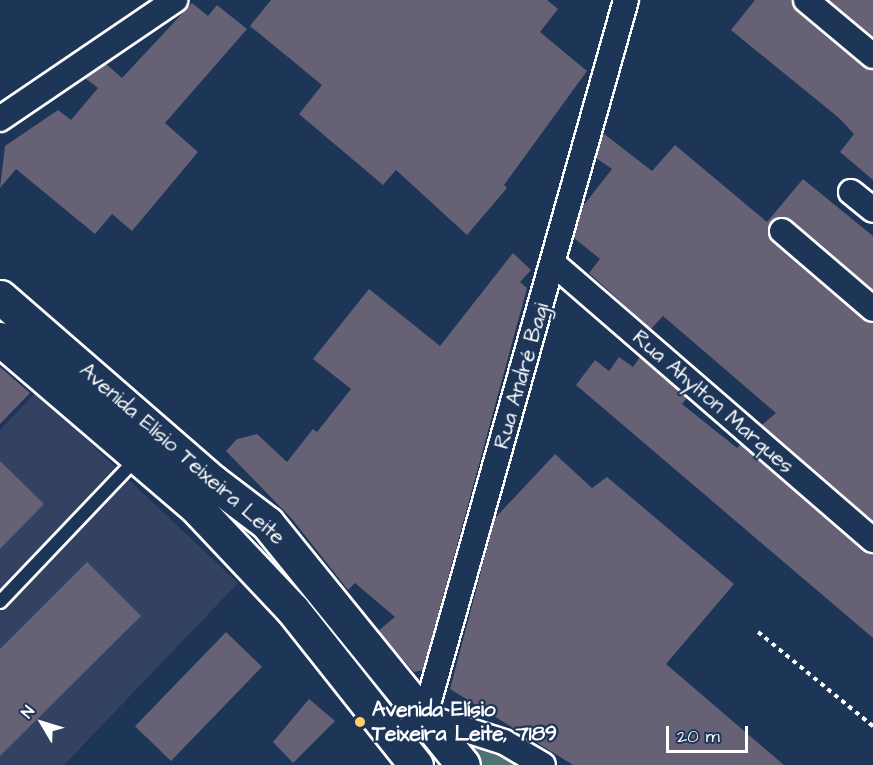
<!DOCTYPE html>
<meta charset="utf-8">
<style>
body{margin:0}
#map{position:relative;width:873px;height:765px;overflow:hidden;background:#1d3557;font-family:"Architects Daughter",sans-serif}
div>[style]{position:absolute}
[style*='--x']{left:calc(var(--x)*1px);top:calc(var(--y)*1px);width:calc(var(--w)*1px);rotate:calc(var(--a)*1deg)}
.built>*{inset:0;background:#334260}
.green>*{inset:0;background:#517272}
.building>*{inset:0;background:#666175;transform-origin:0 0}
.path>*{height:4px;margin-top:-2px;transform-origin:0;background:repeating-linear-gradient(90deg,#fff 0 4.5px,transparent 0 9px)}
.roads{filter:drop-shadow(2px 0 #fff) drop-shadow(-2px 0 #fff) drop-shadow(0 2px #fff) drop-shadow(0 -2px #fff)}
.lane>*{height:12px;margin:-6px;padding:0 6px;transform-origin:6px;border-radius:6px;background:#1d3557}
.street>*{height:24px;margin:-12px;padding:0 12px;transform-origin:12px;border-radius:12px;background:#1d3557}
.secondary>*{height:33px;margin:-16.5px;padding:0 16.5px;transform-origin:16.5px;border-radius:16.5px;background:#1d3557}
.dots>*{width:16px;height:16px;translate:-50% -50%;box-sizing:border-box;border:3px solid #1d3557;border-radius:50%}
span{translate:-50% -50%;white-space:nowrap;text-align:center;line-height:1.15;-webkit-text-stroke:4.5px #1d3557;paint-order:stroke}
.street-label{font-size:21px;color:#fff}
.poi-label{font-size:21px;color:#fff;font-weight:700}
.left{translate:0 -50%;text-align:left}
.north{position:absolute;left:12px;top:693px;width:60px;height:60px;-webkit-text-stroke:4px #1d3557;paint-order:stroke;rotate:308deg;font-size:16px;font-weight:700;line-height:24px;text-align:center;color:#fff}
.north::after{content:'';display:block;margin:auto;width:21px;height:27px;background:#fff;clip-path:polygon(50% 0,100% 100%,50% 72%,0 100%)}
.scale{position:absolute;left:666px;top:726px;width:82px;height:27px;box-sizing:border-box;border:3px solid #fff;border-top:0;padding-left:8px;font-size:18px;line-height:21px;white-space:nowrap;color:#fff;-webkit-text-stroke:4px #1d3557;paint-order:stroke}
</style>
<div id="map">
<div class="built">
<i style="clip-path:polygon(36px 392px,238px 583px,64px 765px,0 765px,0 430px)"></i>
</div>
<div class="green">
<i style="clip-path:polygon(422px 706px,543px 765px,458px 765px)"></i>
</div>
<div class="building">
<i style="clip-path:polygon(271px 0,547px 0,558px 9px,540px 32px,587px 71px,504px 185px,507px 188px,467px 235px,396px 170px,383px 185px,299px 114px,322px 85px,250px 26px)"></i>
<i style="clip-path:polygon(755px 0,792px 0,797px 11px,873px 70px,873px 180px,840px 152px,854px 134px,839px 118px,731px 30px)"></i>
<i style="clip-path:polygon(828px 0,873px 0,873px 37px)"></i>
<i style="clip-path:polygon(192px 3px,208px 16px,217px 5px,247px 29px,165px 123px,198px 152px,132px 231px,112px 214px,95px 234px,16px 169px,0 188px,5px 146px,58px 110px,71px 120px,98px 88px,85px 78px,106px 64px,122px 78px)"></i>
<i style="clip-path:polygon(603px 133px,652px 171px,675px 145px,767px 222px,803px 179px,873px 236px,873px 290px,791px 220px,777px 218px,768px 229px,773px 242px,873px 323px,873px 521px,762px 425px,776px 413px,663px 316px,651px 329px,589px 273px,600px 259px,574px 238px,583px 206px,612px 169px,596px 158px)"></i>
<i style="clip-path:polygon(513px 253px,531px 270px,520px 282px,527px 288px,423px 670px,414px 672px,378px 631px,395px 617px,355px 583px,348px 590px,292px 519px,226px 451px,237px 439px,257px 434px,287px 462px,313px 429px,317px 432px,351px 389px,313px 359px,369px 289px,440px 346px)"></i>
<i style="clip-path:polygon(619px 357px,633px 367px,640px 357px,687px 398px,682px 404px,737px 448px,741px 444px,873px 554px,873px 638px,576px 385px,595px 360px,609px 371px)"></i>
<i style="clip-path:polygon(0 367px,30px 393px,0 424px)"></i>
<i style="clip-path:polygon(555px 454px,592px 488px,607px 477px,734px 584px,666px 664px,784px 765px,573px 765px,450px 689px,495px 518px)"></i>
<i style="clip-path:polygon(0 461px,44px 504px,0 549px)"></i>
<i style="clip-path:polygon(87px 562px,141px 616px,0 756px,0 649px)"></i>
<i style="left:226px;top:632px;width:50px;height:131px;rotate:44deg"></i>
<i style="clip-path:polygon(309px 699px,335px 721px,293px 763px,273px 742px)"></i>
</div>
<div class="path">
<i style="--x:758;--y:632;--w:149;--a:39.3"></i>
</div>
<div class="roads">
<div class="lane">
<i style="--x:0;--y:602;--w:200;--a:-46.4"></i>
</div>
<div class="street">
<i style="--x:806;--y:0;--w:87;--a:39.9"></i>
<i style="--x:0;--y:119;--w:212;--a:-34.2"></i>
<i style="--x:851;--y:192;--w:28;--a:39"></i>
<i style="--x:782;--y:231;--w:120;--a:40.6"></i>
<i style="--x:554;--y:264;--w:422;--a:40.9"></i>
<i style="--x:423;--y:716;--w:85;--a:17.8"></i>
<i style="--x:504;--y:742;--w:45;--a:30.5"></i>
<i style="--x:397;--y:740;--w:35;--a:-43"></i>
<i style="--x:423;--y:716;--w:20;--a:-70"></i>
<i style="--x:430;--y:697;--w:724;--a:-74.29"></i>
</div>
<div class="secondary">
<i style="--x:0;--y:297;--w:282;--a:41"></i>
<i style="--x:213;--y:482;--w:68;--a:37.2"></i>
<i style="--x:267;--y:523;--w:311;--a:51"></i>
<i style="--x:0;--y:339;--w:255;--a:40.6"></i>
<i style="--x:194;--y:505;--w:144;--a:46.7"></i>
<i style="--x:293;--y:610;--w:198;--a:51.6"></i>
</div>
</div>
<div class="dots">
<i style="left:360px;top:722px;background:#ffd166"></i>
</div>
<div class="street-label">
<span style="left:522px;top:376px;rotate:-74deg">Rua André Bagi</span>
<span style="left:713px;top:402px;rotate:41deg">Rua Ahylton Marques</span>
<span style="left:182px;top:454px;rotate:41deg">Avenida Elísio Teixeira Leite</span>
</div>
<div class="poi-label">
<span class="left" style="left:372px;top:722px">Avenida Elísio<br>Teixeira Leite, 7189</span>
</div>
<div class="north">N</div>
<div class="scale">20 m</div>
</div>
